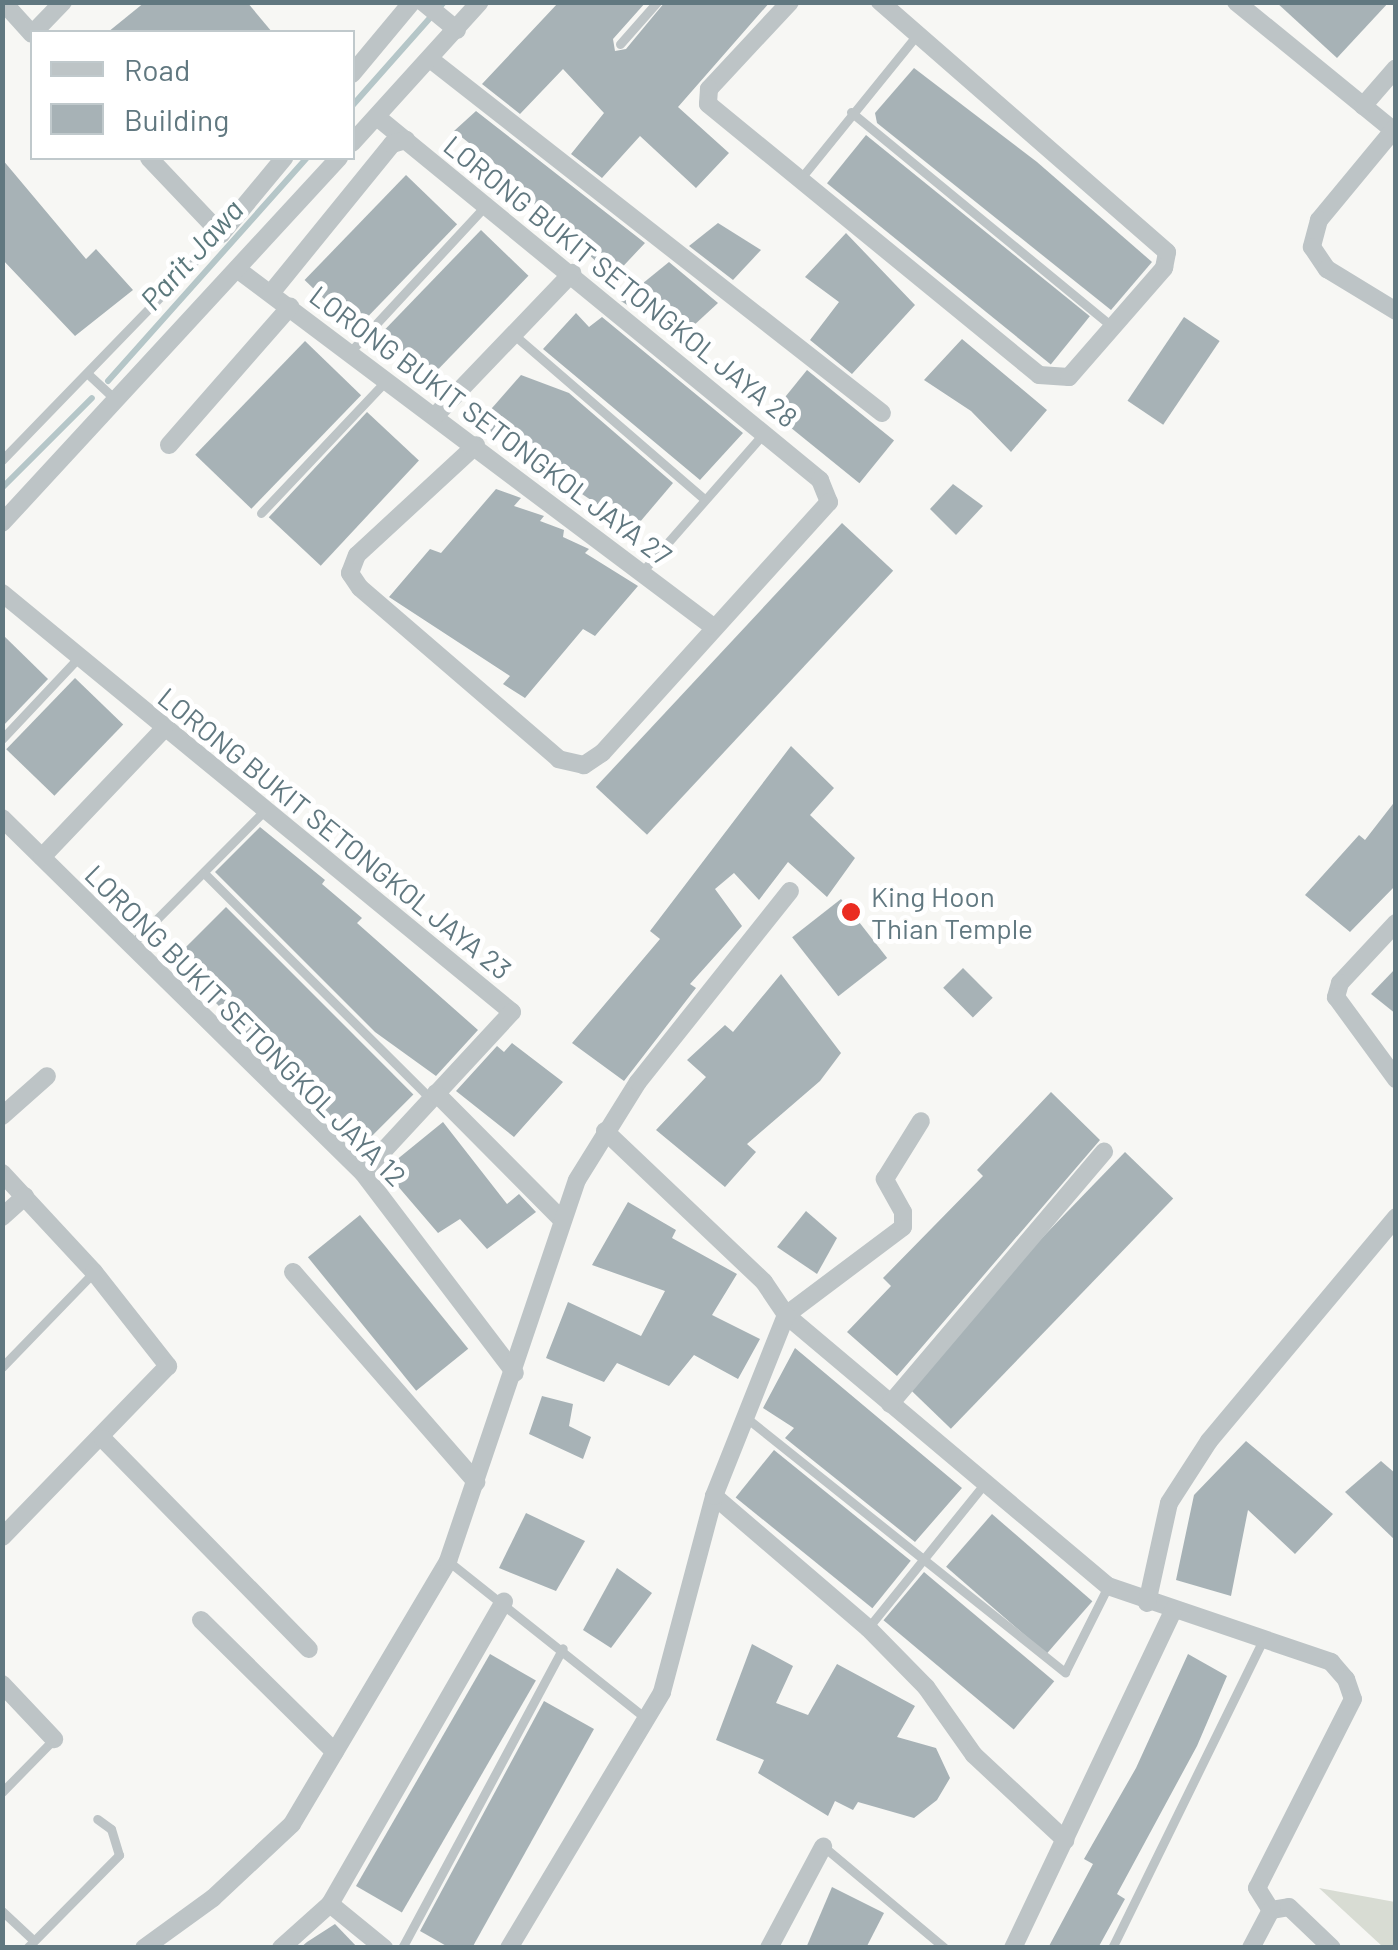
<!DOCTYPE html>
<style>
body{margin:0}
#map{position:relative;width:1398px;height:1950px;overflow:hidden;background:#f7f7f4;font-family:Barlow,sans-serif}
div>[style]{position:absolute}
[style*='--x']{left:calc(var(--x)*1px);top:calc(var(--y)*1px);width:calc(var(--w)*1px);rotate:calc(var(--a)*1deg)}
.green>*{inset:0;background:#d8dcd3}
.stream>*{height:6px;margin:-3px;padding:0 3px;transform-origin:3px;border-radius:3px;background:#b5c6c8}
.building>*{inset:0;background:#a7b2b6;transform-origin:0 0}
.lane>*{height:9px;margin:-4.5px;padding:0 4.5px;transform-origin:4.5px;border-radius:4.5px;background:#bdc4c6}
.street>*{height:18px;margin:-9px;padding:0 9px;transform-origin:9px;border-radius:9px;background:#bdc4c6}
.dots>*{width:28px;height:28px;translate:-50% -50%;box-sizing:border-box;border:5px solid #fff;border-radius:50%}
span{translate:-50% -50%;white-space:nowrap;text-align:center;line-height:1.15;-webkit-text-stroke:10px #fff;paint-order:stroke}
.street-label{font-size:28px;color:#617880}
.poi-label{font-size:28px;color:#617880}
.left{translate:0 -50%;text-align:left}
.water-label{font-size:30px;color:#5b787c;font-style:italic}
.frame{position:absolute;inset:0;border:5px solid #617880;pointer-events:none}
.legend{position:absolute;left:30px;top:30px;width:325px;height:130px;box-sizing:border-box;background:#fff;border:2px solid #c0c9cc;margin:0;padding:12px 18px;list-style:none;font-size:30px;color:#617880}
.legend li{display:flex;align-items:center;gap:20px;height:50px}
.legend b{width:50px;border:2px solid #c0c9cc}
</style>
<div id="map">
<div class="green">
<i style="clip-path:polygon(1319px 1888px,1395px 1902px,1395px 1947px,1383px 1947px)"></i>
</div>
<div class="stream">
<i style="--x:352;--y:106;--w:139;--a:-48.5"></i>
<i style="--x:108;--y:381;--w:299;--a:-48.3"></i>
<i style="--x:2;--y:488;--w:127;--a:-45"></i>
</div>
<div class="building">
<i style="clip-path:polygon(145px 2px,247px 2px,272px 32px,108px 32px)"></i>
<i style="clip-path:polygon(646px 2px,613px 39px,615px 51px,626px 49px,665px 2px,770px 2px,678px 107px,729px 153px,696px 188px,640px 136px,602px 178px,571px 154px,604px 113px,563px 69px,520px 114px,482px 84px,558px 3px)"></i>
<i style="clip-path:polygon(1276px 2px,1389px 2px,1337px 58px)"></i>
<i style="clip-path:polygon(914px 68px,1037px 162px,1152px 262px,1111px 310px,877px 123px,875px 113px)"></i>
<i style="clip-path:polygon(476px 111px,645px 243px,613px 277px,520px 191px,524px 187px,454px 131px)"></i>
<i style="left:866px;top:135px;width:288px;height:62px;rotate:39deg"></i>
<i style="clip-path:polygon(2px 159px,86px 259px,96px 249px,133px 290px,75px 336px,2px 259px)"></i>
<i style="left:406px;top:175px;width:71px;height:146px;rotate:44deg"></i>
<i style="clip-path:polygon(718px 223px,761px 250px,733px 280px,689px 246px)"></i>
<i style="left:481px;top:230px;width:66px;height:141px;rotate:44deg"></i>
<i style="clip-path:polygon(846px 233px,915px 305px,852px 374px,810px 340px,839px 302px,805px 277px)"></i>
<i style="clip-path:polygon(669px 262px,718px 303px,679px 339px,621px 301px)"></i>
<i style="clip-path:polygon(576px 313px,589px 327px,602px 317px,743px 433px,700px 480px,543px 349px)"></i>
<i style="left:1184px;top:317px;width:43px;height:101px;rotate:34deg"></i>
<i style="clip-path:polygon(962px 339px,1047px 410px,1011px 452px,971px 411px,924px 380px)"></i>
<i style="left:305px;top:341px;width:78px;height:158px;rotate:44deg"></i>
<i style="left:807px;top:370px;width:112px;height:55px;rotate:39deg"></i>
<i style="clip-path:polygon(521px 375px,569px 393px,673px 483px,634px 529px,478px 424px)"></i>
<i style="left:367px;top:412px;width:71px;height:144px;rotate:43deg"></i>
<i style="clip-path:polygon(953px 484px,983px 506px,956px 535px,930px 509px)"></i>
<i style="clip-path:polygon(496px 489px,521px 498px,514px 506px,544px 516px,540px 521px,564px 530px,563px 537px,589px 549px,585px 553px,638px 586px,595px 636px,583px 629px,525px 698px,503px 684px,510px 676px,389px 597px,430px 549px,441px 553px)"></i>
<i style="left:842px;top:523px;width:70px;height:361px;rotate:43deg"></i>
<i style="clip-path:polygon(2px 634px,48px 679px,2px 727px)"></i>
<i style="left:75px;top:678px;width:67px;height:99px;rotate:44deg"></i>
<i style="clip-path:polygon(791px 746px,834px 788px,810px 815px,855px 858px,827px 897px,788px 862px,759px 900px,734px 873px,715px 889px,742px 926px,690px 984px,696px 988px,624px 1081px,572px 1043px,660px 939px,650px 931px)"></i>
<i style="clip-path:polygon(1396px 800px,1396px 885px,1350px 932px,1305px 895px,1359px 835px,1365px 840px)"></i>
<i style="clip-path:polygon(260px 827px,325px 880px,322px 884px,362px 918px,357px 923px,478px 1030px,436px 1076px,375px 1032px,215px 872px)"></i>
<i style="left:841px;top:899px;width:75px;height:62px;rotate:52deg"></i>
<i style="left:226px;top:907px;width:265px;height:75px;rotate:45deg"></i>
<i style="left:963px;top:968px;width:42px;height:28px;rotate:45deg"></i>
<i style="clip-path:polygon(1396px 968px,1396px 1014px,1371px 994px)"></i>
<i style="clip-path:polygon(781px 974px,841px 1053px,820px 1081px,747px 1144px,756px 1152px,725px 1187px,656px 1130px,706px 1077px,687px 1060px,725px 1025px,733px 1032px)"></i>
<i style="clip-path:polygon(512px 1043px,563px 1082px,514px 1137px,456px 1091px,497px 1046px,504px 1052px)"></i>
<i style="clip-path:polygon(1051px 1092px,1100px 1140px,897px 1376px,847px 1332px,891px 1286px,883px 1278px,983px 1176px,977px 1170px)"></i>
<i style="clip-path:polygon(443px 1122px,507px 1204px,519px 1194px,536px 1212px,487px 1249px,460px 1219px,438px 1233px,384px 1170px)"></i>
<i style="left:1125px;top:1152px;width:67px;height:320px;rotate:44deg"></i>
<i style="clip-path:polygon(628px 1202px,676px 1230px,672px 1238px,737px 1274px,712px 1315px,760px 1339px,738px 1379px,694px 1355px,669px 1386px,617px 1363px,604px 1382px,546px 1358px,568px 1302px,641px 1336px,665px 1291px,592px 1265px)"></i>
<i style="clip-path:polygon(806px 1211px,837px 1238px,817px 1274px,777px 1247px)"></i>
<i style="left:360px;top:1215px;width:172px;height:67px;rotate:51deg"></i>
<i style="clip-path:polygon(795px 1348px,962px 1488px,915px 1542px,785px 1438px,794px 1428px,763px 1408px)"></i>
<i style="clip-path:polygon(542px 1396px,573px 1404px,569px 1426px,591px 1437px,583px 1459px,529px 1434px)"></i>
<i style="clip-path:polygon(1246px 1441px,1333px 1514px,1295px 1554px,1248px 1510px,1231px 1596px,1176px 1580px,1194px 1495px)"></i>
<i style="left:774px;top:1450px;width:176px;height:61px;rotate:39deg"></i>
<i style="clip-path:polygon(1381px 1461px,1396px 1474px,1396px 1541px,1345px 1492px)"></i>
<i style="clip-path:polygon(526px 1513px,585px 1541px,556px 1591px,499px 1568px)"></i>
<i style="left:992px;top:1514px;width:133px;height:70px;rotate:41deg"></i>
<i style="clip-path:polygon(617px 1568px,652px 1593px,611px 1648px,583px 1630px)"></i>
<i style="left:924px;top:1572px;width:170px;height:63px;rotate:40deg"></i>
<i style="clip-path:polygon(752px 1644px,793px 1666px,776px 1703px,808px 1715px,837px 1664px,915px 1706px,897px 1737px,936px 1748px,950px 1778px,937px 1800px,914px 1818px,858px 1802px,853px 1810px,835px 1801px,828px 1816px,758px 1773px,764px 1760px,716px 1740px)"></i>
<i style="left:490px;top:1654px;width:53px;height:268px;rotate:30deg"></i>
<i style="clip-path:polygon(1188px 1654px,1227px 1676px,1197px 1746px,1117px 1894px,1125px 1899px,1098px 1948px,1048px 1948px,1093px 1864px,1084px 1859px,1136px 1768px)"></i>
<i style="clip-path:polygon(544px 1701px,594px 1729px,472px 1948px,450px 1948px,420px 1931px)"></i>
<i style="clip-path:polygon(832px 1887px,884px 1913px,866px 1948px,806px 1948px)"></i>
<i style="clip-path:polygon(335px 1924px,358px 1948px,300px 1948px,307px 1942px)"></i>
</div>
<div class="lane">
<i style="--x:620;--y:44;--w:56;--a:-48.6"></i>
<i style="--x:851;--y:112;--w:339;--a:39.4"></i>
<i style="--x:801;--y:178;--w:184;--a:-51"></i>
<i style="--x:513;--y:334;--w:252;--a:40.8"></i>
<i style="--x:350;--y:352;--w:199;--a:-47.2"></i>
<i style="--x:88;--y:374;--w:38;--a:43"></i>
<i style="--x:2;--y:460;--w:315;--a:-45.9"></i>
<i style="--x:261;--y:513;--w:180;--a:-46.6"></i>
<i style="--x:641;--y:573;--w:186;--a:-48.7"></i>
<i style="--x:2;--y:739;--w:110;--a:-46.8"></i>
<i style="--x:206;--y:875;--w:316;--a:44.9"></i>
<i style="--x:131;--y:945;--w:189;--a:-45.2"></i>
<i style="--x:2;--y:1367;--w:132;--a:-45.9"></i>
<i style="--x:744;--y:1416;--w:411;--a:38.6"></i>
<i style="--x:1065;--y:1672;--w:96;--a:-63.4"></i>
<i style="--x:448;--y:1561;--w:249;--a:38.5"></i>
<i style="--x:868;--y:1628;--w:186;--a:-51.1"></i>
<i style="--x:2;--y:1792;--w:74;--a:-45.5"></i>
<i style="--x:824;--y:1847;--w:158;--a:39.9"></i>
<i style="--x:2;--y:1911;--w:40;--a:43"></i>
<i style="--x:27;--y:1948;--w:131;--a:-45.3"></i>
<i style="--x:119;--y:1855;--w:27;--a:-107"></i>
<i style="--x:111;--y:1829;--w:17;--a:-144"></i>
<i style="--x:402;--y:1948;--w:340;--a:-61.8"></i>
<i style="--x:1112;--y:1948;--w:343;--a:-63.9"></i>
</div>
<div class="street">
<i style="--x:3;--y:2;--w:43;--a:47.8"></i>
<i style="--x:423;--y:2;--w:44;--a:39.5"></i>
<i style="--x:790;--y:2;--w:119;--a:133"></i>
<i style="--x:709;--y:89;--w:15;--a:94"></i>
<i style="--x:708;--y:104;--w:428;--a:39.3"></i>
<i style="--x:1039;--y:375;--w:30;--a:4"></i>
<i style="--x:1069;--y:377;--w:145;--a:-48.9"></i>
<i style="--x:1164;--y:268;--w:16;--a:-79"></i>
<i style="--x:1167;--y:252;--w:381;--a:-138.9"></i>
<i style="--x:1236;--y:2;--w:203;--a:39.2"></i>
<i style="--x:34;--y:32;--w:42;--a:-46"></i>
<i style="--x:430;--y:59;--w:574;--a:38.07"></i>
<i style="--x:352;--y:74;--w:94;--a:-50.2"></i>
<i style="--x:1363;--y:106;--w:50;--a:-49"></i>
<i style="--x:377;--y:117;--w:573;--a:39.33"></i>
<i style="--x:820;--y:480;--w:24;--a:68"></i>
<i style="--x:829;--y:502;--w:338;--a:132.1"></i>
<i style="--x:602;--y:753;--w:22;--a:146"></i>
<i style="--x:584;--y:765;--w:26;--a:-167"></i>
<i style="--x:559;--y:759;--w:262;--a:-139.3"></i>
<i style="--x:360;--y:588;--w:18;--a:-124"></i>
<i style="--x:350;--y:573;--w:19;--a:-69"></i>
<i style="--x:357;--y:555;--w:162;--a:-42.7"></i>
<i style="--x:1396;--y:127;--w:121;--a:129.6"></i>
<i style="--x:1319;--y:220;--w:28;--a:105"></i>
<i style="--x:1312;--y:247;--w:27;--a:56"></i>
<i style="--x:1327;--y:269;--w:81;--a:31.3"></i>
<i style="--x:352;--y:143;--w:190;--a:-47.8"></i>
<i style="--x:149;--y:158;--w:105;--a:46.5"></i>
<i style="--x:221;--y:234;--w:99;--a:-50.3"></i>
<i style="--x:237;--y:269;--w:594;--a:36.93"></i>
<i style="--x:271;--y:293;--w:192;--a:-50.9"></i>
<i style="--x:392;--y:144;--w:15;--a:-16"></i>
<i style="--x:436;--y:415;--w:197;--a:-46.2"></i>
<i style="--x:169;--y:445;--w:184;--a:-48.8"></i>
<i style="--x:2;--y:523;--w:497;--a:-47.3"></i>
<i style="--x:2;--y:593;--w:660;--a:39.41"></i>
<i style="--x:512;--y:1012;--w:219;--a:132.8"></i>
<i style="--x:2;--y:818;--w:506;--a:44.52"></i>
<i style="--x:363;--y:1173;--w:251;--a:52.8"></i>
<i style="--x:42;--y:857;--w:177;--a:-46.4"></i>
<i style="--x:1396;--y:923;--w:82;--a:133"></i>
<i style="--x:1340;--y:983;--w:15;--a:106"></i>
<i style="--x:1336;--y:997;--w:102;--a:53.8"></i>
<i style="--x:436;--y:1093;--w:177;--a:45.2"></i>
<i style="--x:2;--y:1116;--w:60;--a:-41.6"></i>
<i style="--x:605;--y:1131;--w:219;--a:43.5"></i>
<i style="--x:764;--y:1282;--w:40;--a:56"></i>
<i style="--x:786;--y:1315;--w:421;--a:40.1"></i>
<i style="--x:1108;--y:1586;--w:236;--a:18.8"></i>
<i style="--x:1331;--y:1662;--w:23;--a:49"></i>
<i style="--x:1346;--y:1679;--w:21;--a:71"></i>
<i style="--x:1353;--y:1699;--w:212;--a:116.9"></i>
<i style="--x:1257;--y:1888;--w:26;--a:58"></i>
<i style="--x:2;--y:1173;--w:135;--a:47.1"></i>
<i style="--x:94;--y:1272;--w:120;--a:51.8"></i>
<i style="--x:168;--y:1366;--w:238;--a:134.1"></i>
<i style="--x:2;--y:1217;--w:31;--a:-42"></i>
<i style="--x:293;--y:1272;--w:279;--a:48.9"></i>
<i style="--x:786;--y:1315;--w:146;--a:-36.9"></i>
<i style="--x:903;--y:1227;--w:15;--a:-90"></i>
<i style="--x:903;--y:1212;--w:38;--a:-119"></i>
<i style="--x:885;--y:1179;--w:68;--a:-58.2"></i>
<i style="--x:890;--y:1404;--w:331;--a:-49.7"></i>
<i style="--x:103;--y:1439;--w:294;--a:45.6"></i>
<i style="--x:714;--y:1496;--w:203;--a:40.6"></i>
<i style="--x:868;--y:1628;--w:83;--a:45.5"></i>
<i style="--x:926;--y:1687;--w:83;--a:54.8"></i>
<i style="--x:974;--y:1755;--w:125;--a:43"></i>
<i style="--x:1147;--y:1603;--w:102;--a:-77.6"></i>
<i style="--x:1169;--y:1503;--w:74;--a:-57.2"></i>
<i style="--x:1209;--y:1441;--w:292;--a:-50.1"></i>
<i style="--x:201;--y:1620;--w:188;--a:44.6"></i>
<i style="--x:2;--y:1684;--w:76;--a:46.6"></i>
<i style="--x:330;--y:1904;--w:70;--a:39.2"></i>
<i style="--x:1271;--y:1910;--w:18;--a:-9"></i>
<i style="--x:1289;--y:1907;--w:59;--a:43.6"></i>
<i style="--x:144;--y:1948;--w:85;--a:-35.9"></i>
<i style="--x:213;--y:1898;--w:108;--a:-43.1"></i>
<i style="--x:292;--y:1824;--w:306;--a:-59.3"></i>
<i style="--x:448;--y:1561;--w:402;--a:-71.3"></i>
<i style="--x:577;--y:1180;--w:115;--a:-58.1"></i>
<i style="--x:638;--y:1082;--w:244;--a:-51.5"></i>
<i style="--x:281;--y:1948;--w:66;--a:-41.9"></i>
<i style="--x:330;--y:1904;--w:349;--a:-60.1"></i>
<i style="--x:509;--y:1948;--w:298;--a:-59.1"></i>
<i style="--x:662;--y:1692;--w:203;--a:-75.1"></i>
<i style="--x:714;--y:1496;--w:195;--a:-68.3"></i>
<i style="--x:769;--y:1948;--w:115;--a:-61.9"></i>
<i style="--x:1013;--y:1948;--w:375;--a:-64.6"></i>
<i style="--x:1251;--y:1948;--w:43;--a:-62.2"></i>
</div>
<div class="dots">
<i style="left:851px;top:912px;background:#ea2c21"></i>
</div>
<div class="street-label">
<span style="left:621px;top:281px;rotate:39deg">LORONG BUKIT SETONGKOL JAYA 28</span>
<span style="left:491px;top:425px;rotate:37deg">LORONG BUKIT SETONGKOL JAYA 27</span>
<span style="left:335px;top:833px;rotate:39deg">LORONG BUKIT SETONGKOL JAYA 23</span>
<span style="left:246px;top:1025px;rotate:45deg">LORONG BUKIT SETONGKOL JAYA 12</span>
</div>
<div class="poi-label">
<span class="left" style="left:871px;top:912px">King Hoon<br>Thian Temple</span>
</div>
<div class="water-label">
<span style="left:191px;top:254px;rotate:-48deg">Parit Jawa</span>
</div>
<div class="frame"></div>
<ul class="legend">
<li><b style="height:12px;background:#bdc4c6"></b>Road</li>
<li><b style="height:28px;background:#a7b2b6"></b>Building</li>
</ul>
</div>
